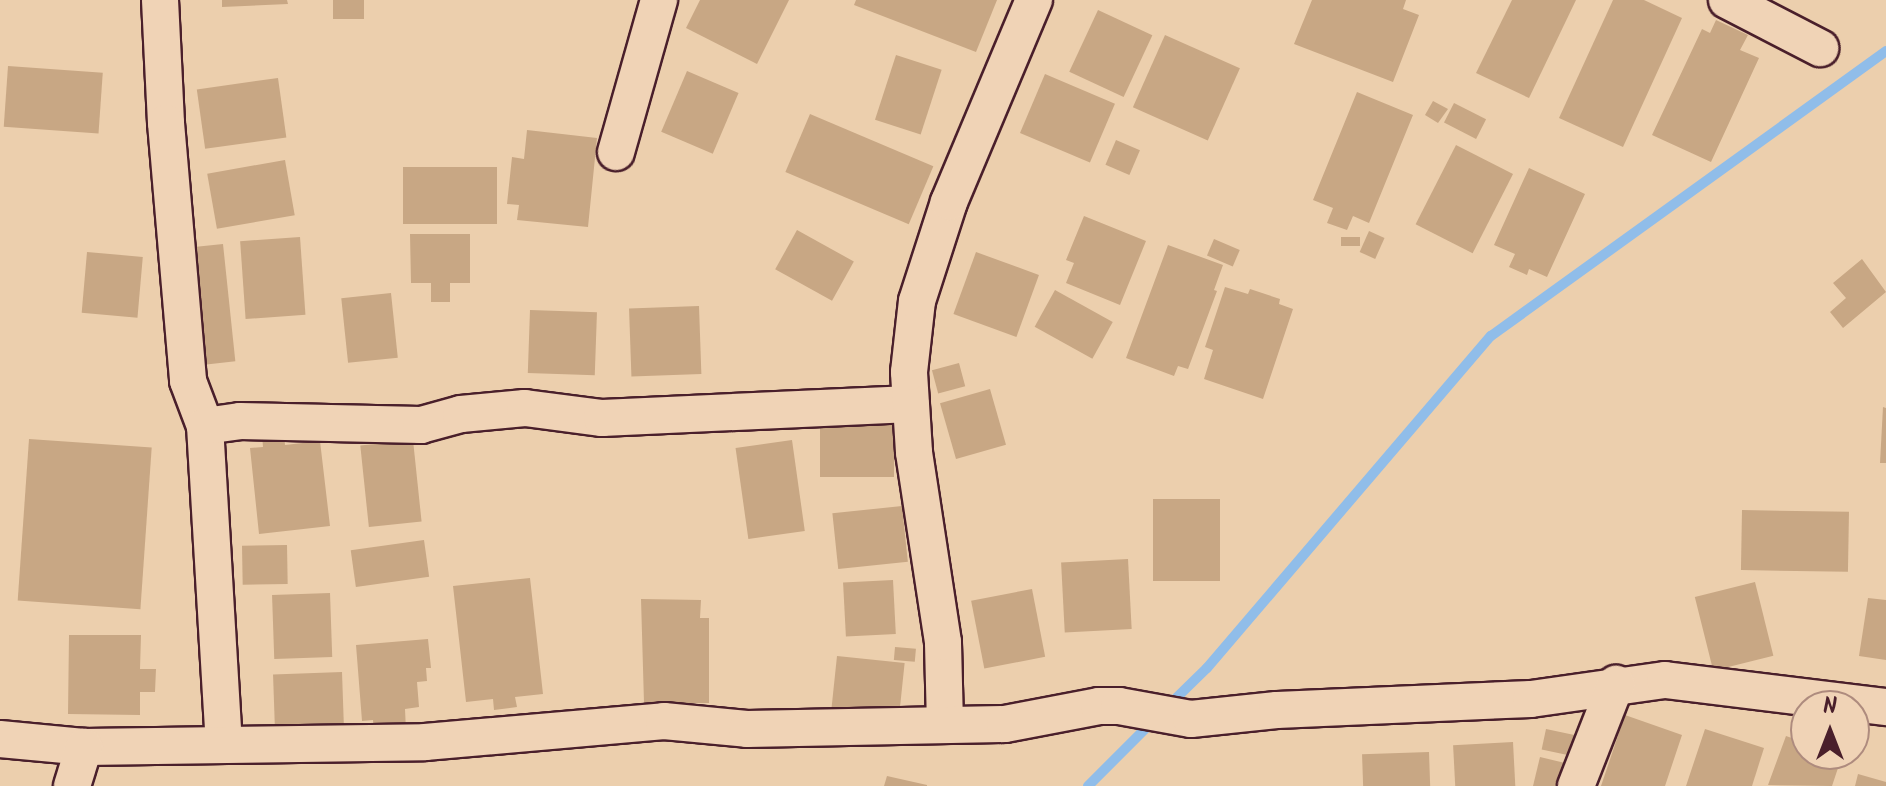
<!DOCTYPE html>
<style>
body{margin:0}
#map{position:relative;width:1886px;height:786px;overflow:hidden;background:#eccfad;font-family:Kalam,sans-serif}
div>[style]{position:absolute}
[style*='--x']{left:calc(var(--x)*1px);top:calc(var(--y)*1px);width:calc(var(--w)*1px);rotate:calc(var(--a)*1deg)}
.stream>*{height:10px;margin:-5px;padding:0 5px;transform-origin:5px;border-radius:5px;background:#90bde9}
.building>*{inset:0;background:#c8a784;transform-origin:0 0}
.roads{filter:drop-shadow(2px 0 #4a1f2b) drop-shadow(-2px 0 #4a1f2b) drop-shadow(0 2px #4a1f2b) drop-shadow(0 -2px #4a1f2b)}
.minor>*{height:36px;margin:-18px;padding:0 18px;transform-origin:18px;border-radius:18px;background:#f0d3b6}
span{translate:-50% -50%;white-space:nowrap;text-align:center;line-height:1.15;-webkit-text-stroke:8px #f0d3b6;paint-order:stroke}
.north{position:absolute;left:1790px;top:690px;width:80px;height:80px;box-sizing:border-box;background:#f0d3b6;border:2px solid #ae8b7e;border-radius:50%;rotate:0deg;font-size:22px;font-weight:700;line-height:32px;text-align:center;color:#4a1f2b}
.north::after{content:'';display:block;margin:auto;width:28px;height:36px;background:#4a1f2b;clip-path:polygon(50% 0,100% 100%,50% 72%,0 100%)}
</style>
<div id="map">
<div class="stream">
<i style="--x:1168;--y:706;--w:54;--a:-44.3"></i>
<i style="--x:1207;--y:668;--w:437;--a:-49.5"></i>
<i style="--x:1491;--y:336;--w:487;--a:-35.8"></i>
<i style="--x:1088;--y:786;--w:93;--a:-45"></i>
</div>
<div class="building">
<i style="clip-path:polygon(222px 0,287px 0,288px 4px,222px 7px)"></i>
<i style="left:333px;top:0;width:31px;height:19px"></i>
<i style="clip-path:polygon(700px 0,789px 0,757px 64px,686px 28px)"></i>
<i style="clip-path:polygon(856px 0,997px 0,976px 52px,854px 5px)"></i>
<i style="clip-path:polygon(1312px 0,1406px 0,1403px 9px,1419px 15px,1393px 82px,1294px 44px)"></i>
<i style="clip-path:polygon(1512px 0,1576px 0,1529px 98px,1476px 73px)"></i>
<i style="clip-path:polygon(1613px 0,1644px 0,1682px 18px,1623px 147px,1559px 118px)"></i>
<i style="left:1098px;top:10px;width:60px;height:68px;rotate:25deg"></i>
<i style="clip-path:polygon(1716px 20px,1748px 35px,1740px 50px,1759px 58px,1711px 162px,1652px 135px,1702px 29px,1710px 33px)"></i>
<i style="left:1165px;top:35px;width:82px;height:79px;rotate:24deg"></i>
<i style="left:896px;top:55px;width:48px;height:68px;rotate:18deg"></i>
<i style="left:8px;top:66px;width:95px;height:61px;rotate:4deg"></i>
<i style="left:687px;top:71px;width:56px;height:66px;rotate:23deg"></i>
<i style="left:1045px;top:74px;width:76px;height:64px;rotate:23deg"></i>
<i style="left:278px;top:78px;width:60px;height:82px;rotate:82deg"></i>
<i style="clip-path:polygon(1357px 92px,1413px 115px,1369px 223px,1353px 216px,1347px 230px,1327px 223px,1333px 208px,1313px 200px)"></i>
<i style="clip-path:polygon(1433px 101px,1448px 109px,1438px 123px,1425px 115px)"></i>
<i style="left:1454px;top:103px;width:36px;height:22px;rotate:27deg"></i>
<i style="left:810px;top:114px;width:134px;height:63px;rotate:23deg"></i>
<i style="clip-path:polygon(527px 130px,597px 138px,588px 227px,517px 220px,519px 205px,507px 204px,512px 157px,524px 159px)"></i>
<i style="left:1116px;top:140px;width:26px;height:27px;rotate:23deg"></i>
<i style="left:1456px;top:145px;width:64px;height:89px;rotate:27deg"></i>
<i style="left:285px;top:160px;width:56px;height:79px;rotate:80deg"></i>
<i style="left:403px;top:167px;width:94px;height:57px"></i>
<i style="clip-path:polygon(1529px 168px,1585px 194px,1547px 277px,1529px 269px,1527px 275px,1509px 267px,1515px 254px,1494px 245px)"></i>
<i style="clip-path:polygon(1084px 216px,1146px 241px,1120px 305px,1066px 283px,1074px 263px,1066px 260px)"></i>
<i style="left:797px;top:230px;width:65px;height:45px;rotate:29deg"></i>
<i style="left:1369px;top:231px;width:17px;height:23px;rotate:24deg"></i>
<i style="clip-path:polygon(410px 234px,470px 234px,470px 283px,450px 283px,450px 302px,431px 302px,431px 283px,411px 283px)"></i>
<i style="left:300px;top:237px;width:78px;height:60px;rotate:86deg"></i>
<i style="left:1341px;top:237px;width:19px;height:9px"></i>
<i style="left:1214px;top:239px;width:28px;height:18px;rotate:23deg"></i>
<i style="left:223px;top:244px;width:118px;height:29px;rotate:84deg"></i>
<i style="clip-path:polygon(1168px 245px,1223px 265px,1214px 290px,1217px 291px,1188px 369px,1178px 366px,1174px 376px,1126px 358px)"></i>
<i style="left:87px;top:252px;width:56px;height:61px;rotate:5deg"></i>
<i style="left:976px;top:252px;width:67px;height:66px;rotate:20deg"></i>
<i style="clip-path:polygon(1862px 259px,1886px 292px,1843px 328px,1830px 312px,1846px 298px,1833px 283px)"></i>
<i style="clip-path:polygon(1225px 287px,1248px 294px,1250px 289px,1280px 299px,1279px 304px,1293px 309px,1263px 399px,1204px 379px,1213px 350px,1205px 347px)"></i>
<i style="left:1055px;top:290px;width:66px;height:42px;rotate:29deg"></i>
<i style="left:391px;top:293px;width:65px;height:50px;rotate:84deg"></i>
<i style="left:699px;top:306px;width:68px;height:70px;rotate:88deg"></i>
<i style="left:530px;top:310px;width:67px;height:63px;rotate:2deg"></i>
<i style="left:959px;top:363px;width:24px;height:28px;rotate:75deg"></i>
<i style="left:990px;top:389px;width:58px;height:52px;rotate:74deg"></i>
<i style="clip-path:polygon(1883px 407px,1886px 408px,1886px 463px,1880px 463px)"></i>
<i style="left:894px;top:421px;width:56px;height:74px;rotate:90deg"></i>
<i style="clip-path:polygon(284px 433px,285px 445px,320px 441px,330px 526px,259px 534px,250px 448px,263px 447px,262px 435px)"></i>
<i style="left:29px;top:439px;width:123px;height:162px;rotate:4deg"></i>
<i style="left:413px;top:440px;width:82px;height:53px;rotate:84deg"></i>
<i style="left:792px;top:440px;width:92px;height:57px;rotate:82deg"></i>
<i style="left:1153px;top:499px;width:67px;height:82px"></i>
<i style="left:902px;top:506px;width:56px;height:70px;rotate:84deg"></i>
<i style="left:1742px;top:510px;width:107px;height:60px;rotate:1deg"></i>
<i style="left:424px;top:540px;width:37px;height:74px;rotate:82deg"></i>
<i style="left:287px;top:545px;width:39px;height:45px;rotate:89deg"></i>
<i style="left:1128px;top:559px;width:70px;height:67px;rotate:87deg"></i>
<i style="clip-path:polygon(530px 578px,543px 694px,515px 697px,517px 707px,494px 710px,493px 699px,466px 702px,453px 586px)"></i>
<i style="left:893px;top:580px;width:54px;height:50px;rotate:87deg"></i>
<i style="left:1755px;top:582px;width:76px;height:62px;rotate:76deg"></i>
<i style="left:1032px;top:589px;width:69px;height:62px;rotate:79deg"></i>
<i style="left:330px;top:593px;width:64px;height:58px;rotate:88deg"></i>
<i style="clip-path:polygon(1868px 598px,1886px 600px,1886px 660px,1859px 656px)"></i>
<i style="clip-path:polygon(641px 599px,701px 600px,700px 618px,709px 618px,709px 703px,644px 703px)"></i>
<i style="clip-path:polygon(69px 635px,141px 635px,140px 669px,156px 669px,155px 692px,140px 692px,140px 715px,68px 714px)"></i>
<i style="clip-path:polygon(428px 639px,431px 668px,426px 668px,427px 681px,417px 682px,419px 707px,405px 709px,406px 731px,374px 733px,373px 720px,362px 721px,356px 645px)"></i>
<i style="left:895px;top:647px;width:21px;height:13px;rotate:5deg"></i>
<i style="left:837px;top:656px;width:68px;height:58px;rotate:6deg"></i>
<i style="left:342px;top:672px;width:63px;height:69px;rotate:88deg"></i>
<i style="clip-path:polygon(1625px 715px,1682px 735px,1665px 786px,1601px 786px)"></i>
<i style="left:1546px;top:729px;width:29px;height:21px;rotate:12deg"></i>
<i style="clip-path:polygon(1705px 729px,1764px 748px,1752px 786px,1686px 786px)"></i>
<i style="clip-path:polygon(1786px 736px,1806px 743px,1806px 754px,1842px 756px,1832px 786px,1768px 785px)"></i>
<i style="left:1513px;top:742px;width:44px;height:60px;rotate:87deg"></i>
<i style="left:1429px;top:752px;width:34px;height:67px;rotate:88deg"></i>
<i style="clip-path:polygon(1540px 757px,1565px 763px,1559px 786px,1533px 786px)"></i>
<i style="clip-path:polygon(1858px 774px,1886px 782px,1886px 786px,1855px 786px)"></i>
<i style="clip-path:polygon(887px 776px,927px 785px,927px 786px,884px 786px)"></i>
</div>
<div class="roads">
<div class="minor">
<i style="--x:160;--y:0;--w:123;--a:87.2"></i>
<i style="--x:166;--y:123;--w:259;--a:85.1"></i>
<i style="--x:188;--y:381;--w:48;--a:69.3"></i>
<i style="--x:205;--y:426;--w:319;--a:86.6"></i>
<i style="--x:1727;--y:0;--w:105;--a:27.3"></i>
<i style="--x:616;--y:152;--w:158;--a:-74.2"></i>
<i style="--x:205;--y:426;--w:35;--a:-8"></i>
<i style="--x:240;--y:421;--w:181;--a:1.3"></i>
<i style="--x:421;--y:425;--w:41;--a:-15.4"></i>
<i style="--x:461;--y:414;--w:64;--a:-5.4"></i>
<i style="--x:525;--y:408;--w:78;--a:7.4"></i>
<i style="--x:602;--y:418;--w:309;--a:-2.6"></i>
<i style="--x:945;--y:725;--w:83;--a:-91.4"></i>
<i style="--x:943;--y:642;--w:192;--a:-98.7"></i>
<i style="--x:914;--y:452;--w:80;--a:-93.6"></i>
<i style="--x:909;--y:372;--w:71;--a:-83.6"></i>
<i style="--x:917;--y:301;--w:104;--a:-72.1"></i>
<i style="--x:949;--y:202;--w:219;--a:-67.2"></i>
<i style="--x:0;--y:739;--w:84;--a:5.4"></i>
<i style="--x:84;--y:747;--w:341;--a:-0.8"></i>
<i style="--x:425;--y:742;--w:240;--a:-5"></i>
<i style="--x:664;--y:721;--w:83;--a:5.5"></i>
<i style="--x:747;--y:729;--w:258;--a:-1.1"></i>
<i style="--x:1005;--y:724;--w:96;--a:-10.8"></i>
<i style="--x:1099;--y:706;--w:20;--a:0"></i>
<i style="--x:1119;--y:706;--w:73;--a:10.2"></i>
<i style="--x:1191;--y:719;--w:86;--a:-6"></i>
<i style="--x:1277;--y:710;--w:254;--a:-2.5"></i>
<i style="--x:1531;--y:699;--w:135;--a:-8.1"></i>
<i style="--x:1665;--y:680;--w:223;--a:7"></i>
<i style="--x:72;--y:786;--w:41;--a:-72.9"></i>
<i style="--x:1576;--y:786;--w:110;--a:-68.6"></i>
</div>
</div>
<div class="north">N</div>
</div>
